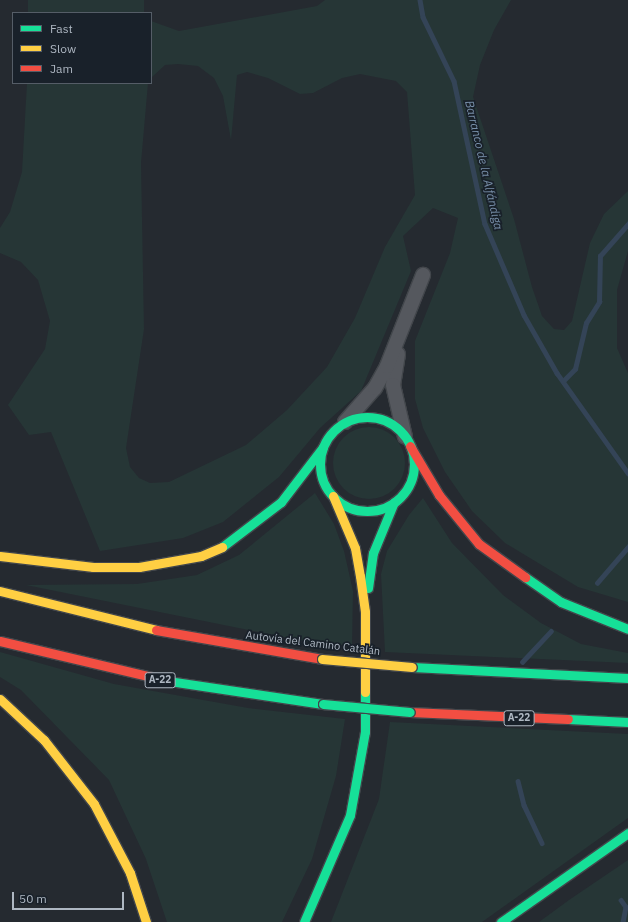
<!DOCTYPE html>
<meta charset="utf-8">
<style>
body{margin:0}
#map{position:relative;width:628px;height:922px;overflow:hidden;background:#252a30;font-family:"IBM Plex Sans",sans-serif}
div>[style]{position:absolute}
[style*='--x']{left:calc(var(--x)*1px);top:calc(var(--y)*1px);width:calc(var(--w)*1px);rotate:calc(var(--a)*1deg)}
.green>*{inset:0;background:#263636;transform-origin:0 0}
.round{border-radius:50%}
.stream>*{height:4.5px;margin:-2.25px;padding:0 2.25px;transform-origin:2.25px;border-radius:2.25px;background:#344457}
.roads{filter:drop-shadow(1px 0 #42464b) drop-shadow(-1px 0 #42464b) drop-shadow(0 1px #42464b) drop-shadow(0 -1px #42464b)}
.street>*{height:14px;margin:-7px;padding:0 7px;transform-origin:7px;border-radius:7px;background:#55585e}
.fast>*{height:9px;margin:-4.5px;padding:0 4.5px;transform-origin:4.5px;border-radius:4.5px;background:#16e098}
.fast>.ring{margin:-4.5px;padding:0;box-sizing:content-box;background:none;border:9px solid #16e098;border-radius:50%}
.slow>*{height:9px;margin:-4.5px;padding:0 4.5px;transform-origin:4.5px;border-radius:4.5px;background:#ffcf43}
.jam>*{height:9px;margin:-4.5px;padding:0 4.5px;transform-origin:4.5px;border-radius:4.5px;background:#f24e42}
.bridges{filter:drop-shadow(1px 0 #42464b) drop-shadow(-1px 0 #42464b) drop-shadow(0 1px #42464b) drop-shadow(0 -1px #42464b)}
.fast-bridge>*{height:9px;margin:-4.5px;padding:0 4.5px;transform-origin:4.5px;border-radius:4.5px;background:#16e098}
.slow-bridge>*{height:9px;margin:-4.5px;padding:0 4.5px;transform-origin:4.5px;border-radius:4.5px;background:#ffcf43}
span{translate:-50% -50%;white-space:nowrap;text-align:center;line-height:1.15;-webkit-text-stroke:3.5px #19212a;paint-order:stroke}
.shield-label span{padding:1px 3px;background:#19212a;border:1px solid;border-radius:3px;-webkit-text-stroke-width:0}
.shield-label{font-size:10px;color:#aeb7c2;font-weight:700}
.street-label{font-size:11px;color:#aeb7c2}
.water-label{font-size:12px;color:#788fa9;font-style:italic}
.legend{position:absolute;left:12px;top:12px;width:140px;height:72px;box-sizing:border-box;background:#19212a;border:1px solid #555d67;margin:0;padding:5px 7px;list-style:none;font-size:12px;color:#aeb7c2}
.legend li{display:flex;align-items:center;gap:8px;height:20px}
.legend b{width:20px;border:1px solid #555d67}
.scale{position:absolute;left:12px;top:892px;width:112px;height:18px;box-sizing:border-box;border:2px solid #aeb7c2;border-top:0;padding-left:5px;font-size:12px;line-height:14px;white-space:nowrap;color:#aeb7c2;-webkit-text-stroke:3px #19212a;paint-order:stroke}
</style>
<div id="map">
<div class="green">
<i style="left:28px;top:0;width:116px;height:13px"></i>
<i style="clip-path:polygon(325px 0,511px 0,494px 30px,480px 65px,473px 97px,514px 219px,532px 287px,542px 316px,554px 329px,564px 330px,572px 321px,590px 243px,604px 214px,628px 191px,628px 251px,617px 290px,617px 348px,628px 373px,628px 602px,578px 587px,505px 543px,472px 511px,445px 472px,423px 428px,415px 399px,415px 341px,450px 253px,458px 218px,433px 208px,403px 236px,411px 271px,361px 391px,320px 428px,279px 477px,223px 522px,183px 538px,100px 551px,51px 432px,29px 435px,8px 405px,45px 349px,50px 321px,38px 280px,21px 262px,0 253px,0 228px,10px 212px,22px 172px,27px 83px,148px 83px,141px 163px,144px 329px,126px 448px,130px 467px,139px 478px,150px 483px,169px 482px,246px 445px,287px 410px,327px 367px,355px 318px,385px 247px,415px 195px,407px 92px,396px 81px,360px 74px,342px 78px,313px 93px,300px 94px,268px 78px,247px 72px,237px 75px,231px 140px,223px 96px,214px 78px,198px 66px,178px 64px,165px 65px,151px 78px,151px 21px,179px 31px,317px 6px)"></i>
<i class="round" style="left:333px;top:427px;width:72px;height:72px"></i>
<i style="clip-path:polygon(315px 493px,334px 524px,344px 551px,353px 591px,352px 646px,308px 642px,26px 585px,137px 584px,197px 575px,239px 555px)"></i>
<i style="clip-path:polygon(423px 498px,452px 543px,503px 595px,541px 623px,581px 644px,628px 653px,628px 663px,385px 652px,381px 574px,387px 551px,409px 515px)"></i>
<i style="clip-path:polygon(0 652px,114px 684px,248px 708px,345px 719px,336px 776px,312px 859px,282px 922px,167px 922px,146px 859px,109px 780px,21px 690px,0 677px)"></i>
<i style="clip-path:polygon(390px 722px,628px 734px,628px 818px,482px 922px,331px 922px,379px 799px)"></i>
<i style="clip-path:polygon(628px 860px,628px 922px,539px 922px,569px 900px)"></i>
</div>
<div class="stream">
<i style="--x:420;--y:0;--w:17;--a:80"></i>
<i style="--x:423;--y:17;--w:71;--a:64.2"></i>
<i style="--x:454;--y:81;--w:146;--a:77.8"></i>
<i style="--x:485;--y:224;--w:99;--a:66.8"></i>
<i style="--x:524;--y:315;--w:67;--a:60.4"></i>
<i style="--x:557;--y:373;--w:123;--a:54.6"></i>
<i style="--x:563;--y:381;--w:17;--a:-45"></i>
<i style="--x:575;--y:369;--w:47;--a:-76.6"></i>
<i style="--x:586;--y:323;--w:25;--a:-58"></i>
<i style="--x:599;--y:302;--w:46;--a:-88.8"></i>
<i style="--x:600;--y:256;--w:43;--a:-48.8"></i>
<i style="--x:597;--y:583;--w:48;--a:-49.3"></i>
<i style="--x:522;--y:662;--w:42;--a:-46.9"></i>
<i style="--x:518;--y:781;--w:25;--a:76"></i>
<i style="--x:524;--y:805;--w:42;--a:64.7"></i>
<i style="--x:621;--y:900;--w:9;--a:54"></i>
<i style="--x:626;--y:907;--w:15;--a:101"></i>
</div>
<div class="roads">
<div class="street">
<i style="--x:398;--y:354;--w:31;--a:99"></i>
<i style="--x:393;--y:385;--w:53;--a:77"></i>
<i style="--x:345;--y:422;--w:45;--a:-48.6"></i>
<i style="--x:375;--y:388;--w:25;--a:-61"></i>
<i style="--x:387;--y:366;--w:98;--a:-68.4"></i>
</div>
<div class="fast">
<i class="ring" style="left:320px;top:417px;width:85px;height:85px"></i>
<i style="--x:222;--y:547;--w:74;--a:-37.3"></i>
<i style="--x:281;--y:502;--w:69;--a:-52.6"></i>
<i style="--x:525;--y:577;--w:44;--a:34.8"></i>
<i style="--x:561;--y:602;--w:72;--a:21.9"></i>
<i style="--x:368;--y:588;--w:35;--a:-82"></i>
<i style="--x:373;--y:553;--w:55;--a:-67.6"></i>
<i style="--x:412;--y:667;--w:216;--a:2.9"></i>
<i style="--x:169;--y:681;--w:156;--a:8.5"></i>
<i style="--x:568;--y:719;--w:60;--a:2.9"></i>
<i style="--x:304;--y:922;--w:116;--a:-66.7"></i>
<i style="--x:350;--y:815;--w:84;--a:-79.8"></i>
<i style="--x:365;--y:732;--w:40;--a:-90"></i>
<i style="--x:501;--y:922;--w:155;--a:-35"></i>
</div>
<div class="slow">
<i style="--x:333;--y:496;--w:56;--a:67.1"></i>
<i style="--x:355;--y:548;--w:28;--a:80"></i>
<i style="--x:360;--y:576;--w:36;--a:82"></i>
<i style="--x:365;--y:612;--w:80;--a:90"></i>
<i style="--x:0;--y:556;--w:94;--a:6.7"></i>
<i style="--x:93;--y:567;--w:46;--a:0"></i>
<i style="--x:139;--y:567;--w:63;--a:-10.1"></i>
<i style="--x:201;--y:556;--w:23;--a:-23"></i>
<i style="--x:0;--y:591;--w:161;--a:14"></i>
<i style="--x:0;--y:699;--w:60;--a:43"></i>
<i style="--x:44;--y:740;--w:81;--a:52"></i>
<i style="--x:94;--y:804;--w:78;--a:62.4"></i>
<i style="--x:130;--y:873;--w:52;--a:71.9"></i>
</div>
<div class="jam">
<i style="--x:410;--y:446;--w:57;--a:59.4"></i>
<i style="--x:439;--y:495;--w:63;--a:50.8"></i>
<i style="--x:479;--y:544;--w:57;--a:35.7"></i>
<i style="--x:156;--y:630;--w:169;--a:9.9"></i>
<i style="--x:0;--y:641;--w:174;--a:13.3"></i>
<i style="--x:410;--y:712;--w:158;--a:2.5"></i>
</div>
</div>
<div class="bridges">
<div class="fast-bridge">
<i style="--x:323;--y:704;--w:87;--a:5.3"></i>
</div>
<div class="slow-bridge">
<i style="--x:322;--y:659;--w:90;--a:5.1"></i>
</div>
</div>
<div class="shield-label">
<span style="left:160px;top:680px">A-22</span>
<span style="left:519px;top:718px">A-22</span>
</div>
<div class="street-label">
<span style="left:313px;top:643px;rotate:7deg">Autovía del Camino Catalán</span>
</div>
<div class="water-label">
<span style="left:484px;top:165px;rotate:77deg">Barranco de la Alfándiga</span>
</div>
<ul class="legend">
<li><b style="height:5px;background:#16e098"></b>Fast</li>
<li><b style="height:5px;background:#ffcf43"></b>Slow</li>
<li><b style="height:5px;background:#f24e42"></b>Jam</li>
</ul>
<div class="scale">50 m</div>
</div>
